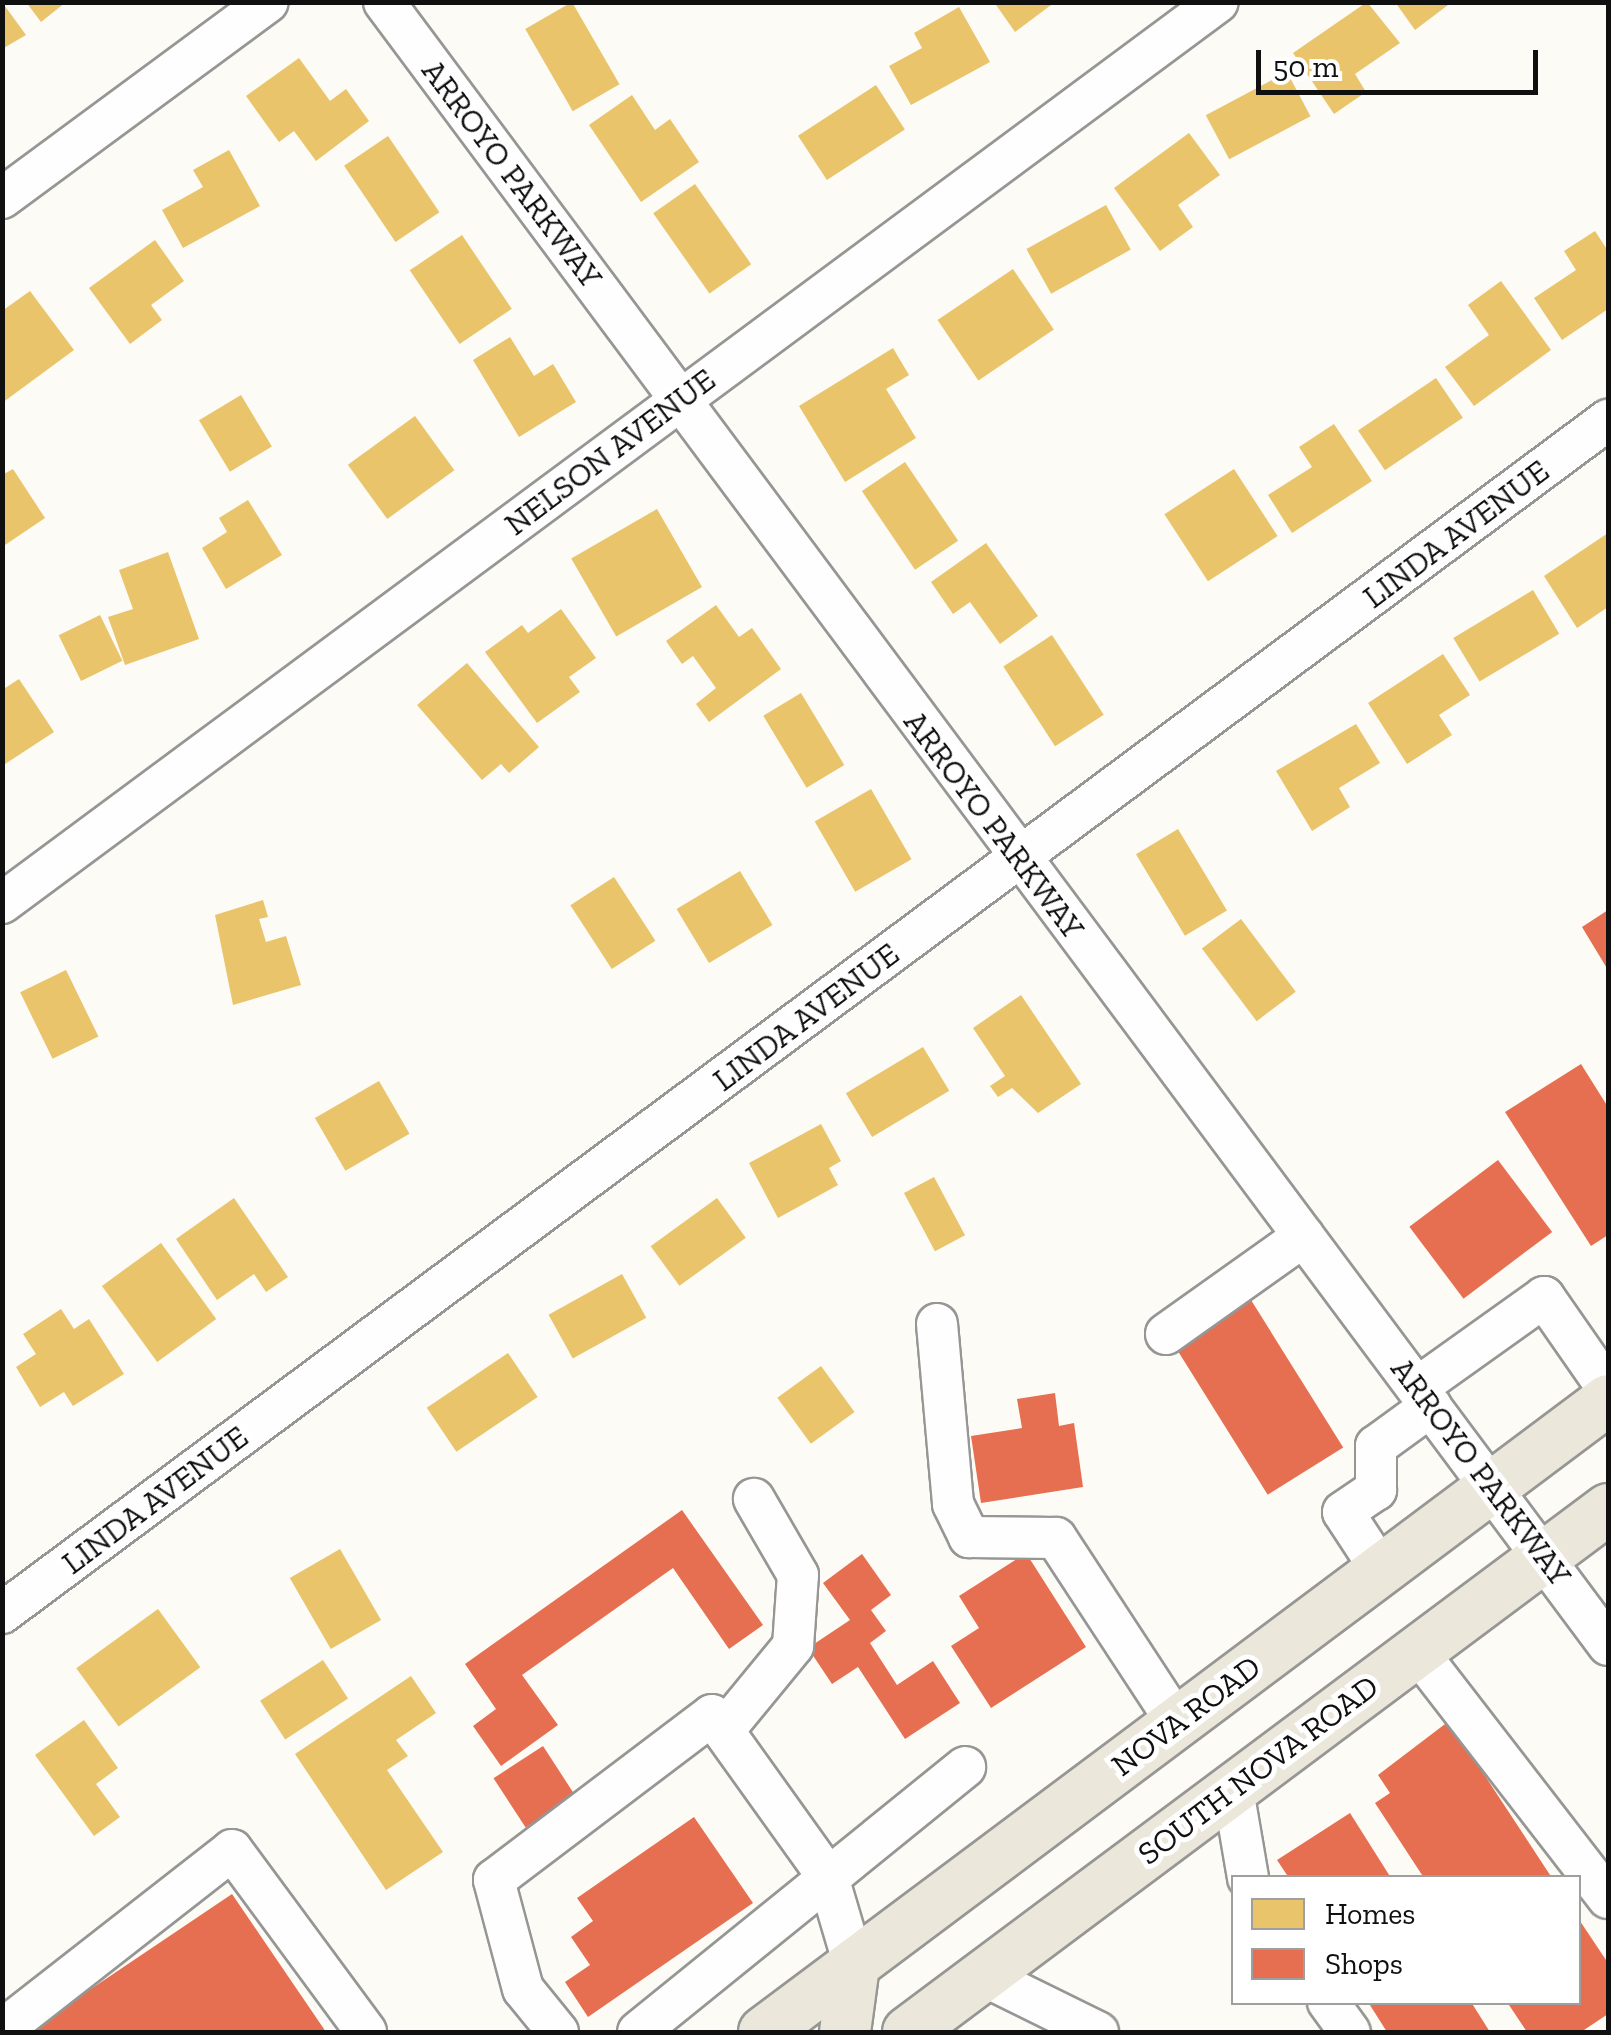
<!DOCTYPE html>
<style>
body{margin:0}
#map{position:relative;width:1611px;height:2035px;overflow:hidden;background:#fcfbf6;font-family:"Zilla Slab",serif}
div>[style]{position:absolute}
[style*='--x']{left:calc(var(--x)*1px);top:calc(var(--y)*1px);width:calc(var(--w)*1px);rotate:calc(var(--a)*1deg)}
.homes>*{inset:0;background:#e9c46a;transform-origin:0 0}
.shops>*{inset:0;background:#e76f51;transform-origin:0 0}
.roads{filter:drop-shadow(2px 0 #969694) drop-shadow(-2px 0 #969694) drop-shadow(0 2px #969694) drop-shadow(0 -2px #969694)}
.minor>*{height:40px;margin:-20px;padding:0 20px;transform-origin:20px;border-radius:20px;background:#fffefe}
.major>*{height:50px;margin:-25px;padding:0 25px;transform-origin:25px;border-radius:25px;background:#ece7db}
span{translate:-50% -50%;white-space:nowrap;text-align:center;line-height:1.15;-webkit-text-stroke:10px #fff;paint-order:stroke}
.street-label{font-size:32px;color:#101010}
.frame{position:absolute;inset:0;border:5px solid #101010;pointer-events:none}
.legend{position:absolute;left:1231px;top:1875px;width:350px;height:130px;box-sizing:border-box;background:#fff;border:2px solid #9f9f9f;margin:0;padding:12px 18px;list-style:none;font-size:30px;color:#101010}
.legend li{display:flex;align-items:center;gap:20px;height:50px}
.legend b{width:50px;border:2px solid #9f9f9f}
.scale{position:absolute;left:1256px;top:50px;width:282px;height:45px;box-sizing:border-box;border:5px solid #101010;border-top:0;padding-left:12px;font-size:30px;line-height:35px;white-space:nowrap;color:#101010;-webkit-text-stroke:8px #fff;paint-order:stroke}
</style>
<div id="map">
<div class="homes">
<i style="clip-path:polygon(2px 2px,26px 35px,2px 49px)"></i>
<i style="clip-path:polygon(26px 2px,66px 2px,41px 22px)"></i>
<i style="left:572px;top:2px;width:95px;height:54px;rotate:60deg"></i>
<i style="clip-path:polygon(994px 2px,1055px 2px,1015px 32px)"></i>
<i style="clip-path:polygon(1367px 2px,1400px 43px,1355px 74px,1366px 92px,1334px 114px,1293px 53px)"></i>
<i style="clip-path:polygon(1395px 2px,1452px 2px,1415px 30px)"></i>
<i style="clip-path:polygon(959px 7px,990px 62px,911px 105px,889px 66px,922px 48px,914px 33px)"></i>
<i style="clip-path:polygon(299px 58px,330px 101px,346px 89px,369px 121px,316px 161px,294px 131px,279px 142px,246px 96px)"></i>
<i style="left:1287px;top:72px;width:50px;height:92px;rotate:62deg"></i>
<i style="left:876px;top:85px;width:53px;height:93px;rotate:57deg"></i>
<i style="clip-path:polygon(632px 95px,655px 130px,670px 119px,699px 162px,641px 202px,589px 125px)"></i>
<i style="clip-path:polygon(1189px 133px,1220px 175px,1178px 205px,1193px 227px,1160px 251px,1114px 188px)"></i>
<i style="left:388px;top:136px;width:92px;height:53px;rotate:56deg"></i>
<i style="clip-path:polygon(229px 150px,260px 206px,183px 248px,162px 210px,203px 187px,193px 170px)"></i>
<i style="left:695px;top:184px;width:98px;height:51px;rotate:55deg"></i>
<i style="left:1106px;top:205px;width:51px;height:91px;rotate:61deg"></i>
<i style="clip-path:polygon(1595px 231px,1608px 251px,1608px 309px,1562px 340px,1534px 298px,1576px 270px,1564px 251px)"></i>
<i style="left:462px;top:235px;width:89px;height:63px;rotate:56deg"></i>
<i style="clip-path:polygon(155px 240px,184px 281px,151px 305px,162px 320px,130px 344px,89px 288px)"></i>
<i style="left:1013px;top:269px;width:73px;height:91px;rotate:56deg"></i>
<i style="clip-path:polygon(1501px 281px,1551px 350px,1474px 406px,1445px 367px,1489px 335px,1468px 305px)"></i>
<i style="clip-path:polygon(30px 291px,74px 350px,2px 403px,2px 311px)"></i>
<i style="clip-path:polygon(510px 337px,534px 376px,553px 364px,576px 402px,519px 437px,473px 360px)"></i>
<i style="clip-path:polygon(893px 348px,909px 375px,886px 389px,916px 438px,845px 482px,799px 406px)"></i>
<i style="left:1436px;top:378px;width:48px;height:94px;rotate:56deg"></i>
<i style="left:241px;top:395px;width:60px;height:49px;rotate:59deg"></i>
<i style="left:415px;top:416px;width:67px;height:83px;rotate:54deg"></i>
<i style="clip-path:polygon(1334px 424px,1372px 481px,1292px 533px,1268px 495px,1312px 467px,1299px 447px)"></i>
<i style="left:905px;top:462px;width:95px;height:52px;rotate:56deg"></i>
<i style="clip-path:polygon(13px 469px,45px 518px,2px 547px,2px 475px)"></i>
<i style="left:1234px;top:469px;width:80px;height:83px;rotate:57deg"></i>
<i style="clip-path:polygon(248px 500px,282px 555px,226px 589px,202px 548px,227px 532px,219px 518px)"></i>
<i style="left:657px;top:509px;width:90px;height:99px;rotate:60deg"></i>
<i style="clip-path:polygon(1608px 533px,1608px 607px,1577px 628px,1544px 576px)"></i>
<i style="clip-path:polygon(986px 543px,1038px 616px,1000px 644px,970px 602px,953px 614px,931px 582px)"></i>
<i style="clip-path:polygon(168px 552px,199px 639px,125px 665px,108px 617px,133px 609px,119px 570px)"></i>
<i style="left:1533px;top:590px;width:51px;height:93px;rotate:59deg"></i>
<i style="clip-path:polygon(716px 605px,739px 637px,752px 628px,781px 669px,709px 722px,696px 704px,716px 688px,693px 656px,682px 664px,666px 641px)"></i>
<i style="clip-path:polygon(561px 609px,596px 658px,569px 677px,580px 692px,537px 723px,485px 652px,522px 625px,528px 633px)"></i>
<i style="left:100px;top:615px;width:51px;height:46px;rotate:64deg"></i>
<i style="left:1052px;top:635px;width:95px;height:58px;rotate:57deg"></i>
<i style="clip-path:polygon(1443px 654px,1470px 695px,1439px 715px,1452px 735px,1407px 764px,1368px 703px)"></i>
<i style="clip-path:polygon(467px 663px,539px 747px,509px 773px,501px 764px,482px 780px,417px 705px)"></i>
<i style="clip-path:polygon(19px 679px,54px 732px,2px 766px,2px 690px)"></i>
<i style="left:801px;top:693px;width:84px;height:44px;rotate:59deg"></i>
<i style="clip-path:polygon(1356px 724px,1380px 763px,1339px 788px,1350px 807px,1312px 831px,1276px 771px)"></i>
<i style="left:871px;top:789px;width:81px;height:65px;rotate:60deg"></i>
<i style="left:1178px;top:829px;width:95px;height:49px;rotate:59deg"></i>
<i style="left:740px;top:871px;width:63px;height:74px;rotate:59deg"></i>
<i style="left:614px;top:877px;width:76px;height:52px;rotate:57deg"></i>
<i style="clip-path:polygon(263px 900px,268px 917px,259px 919px,266px 942px,286px 936px,301px 985px,233px 1005px,215px 915px)"></i>
<i style="left:1241px;top:919px;width:91px;height:49px;rotate:53deg"></i>
<i style="left:66px;top:970px;width:74px;height:51px;rotate:64deg"></i>
<i style="clip-path:polygon(1021px 995px,1081px 1084px,1038px 1113px,1012px 1088px,998px 1097px,990px 1086px,1005px 1076px,973px 1028px)"></i>
<i style="left:923px;top:1047px;width:51px;height:90px;rotate:59deg"></i>
<i style="left:379px;top:1081px;width:61px;height:74px;rotate:60deg"></i>
<i style="clip-path:polygon(821px 1124px,841px 1161px,829px 1168px,838px 1185px,778px 1218px,749px 1163px)"></i>
<i style="left:934px;top:1177px;width:66px;height:34px;rotate:62deg"></i>
<i style="clip-path:polygon(234px 1198px,288px 1277px,266px 1292px,254px 1274px,217px 1300px,176px 1239px)"></i>
<i style="left:717px;top:1198px;width:49px;height:82px;rotate:54deg"></i>
<i style="left:161px;top:1243px;width:94px;height:73px;rotate:54deg"></i>
<i style="left:622px;top:1274px;width:50px;height:84px;rotate:61deg"></i>
<i style="clip-path:polygon(61px 1309px,74px 1329px,89px 1319px,124px 1374px,73px 1406px,64px 1392px,40px 1407px,16px 1367px,36px 1354px,23px 1334px)"></i>
<i style="left:508px;top:1353px;width:53px;height:98px;rotate:56deg"></i>
<i style="left:821px;top:1366px;width:57px;height:54px;rotate:54deg"></i>
<i style="left:340px;top:1549px;width:82px;height:58px;rotate:60deg"></i>
<i style="left:158px;top:1609px;width:72px;height:101px;rotate:54deg"></i>
<i style="left:323px;top:1660px;width:46px;height:75px;rotate:57deg"></i>
<i style="clip-path:polygon(411px 1676px,436px 1713px,396px 1740px,408px 1756px,387px 1770px,443px 1852px,386px 1890px,295px 1754px)"></i>
<i style="clip-path:polygon(84px 1720px,118px 1768px,96px 1784px,120px 1817px,94px 1836px,35px 1755px)"></i>
</div>
<div class="shops">
<i style="clip-path:polygon(1608px 910px,1608px 970px,1582px 927px)"></i>
<i style="clip-path:polygon(1581px 1064px,1608px 1107px,1608px 1235px,1591px 1246px,1505px 1112px)"></i>
<i style="left:1498px;top:1160px;width:90px;height:111px;rotate:53deg"></i>
<i style="left:1251px;top:1300px;width:174px;height:89px;rotate:58deg"></i>
<i style="clip-path:polygon(1055px 1393px,1059px 1426px,1074px 1423px,1083px 1487px,981px 1503px,971px 1436px,1022px 1428px,1017px 1399px)"></i>
<i style="clip-path:polygon(682px 1510px,763px 1625px,729px 1649px,673px 1568px,522px 1675px,558px 1725px,501px 1766px,473px 1726px,496px 1709px,465px 1664px)"></i>
<i style="clip-path:polygon(1026px 1553px,1086px 1647px,991px 1708px,951px 1646px,979px 1628px,959px 1596px)"></i>
<i style="clip-path:polygon(862px 1554px,891px 1595px,871px 1610px,886px 1631px,870px 1643px,897px 1685px,933px 1661px,960px 1703px,905px 1739px,858px 1667px,832px 1684px,808px 1648px,850px 1620px,823px 1583px)"></i>
<i style="clip-path:polygon(1449px 1721px,1552px 1878px,1424px 1878px,1375px 1803px,1390px 1793px,1378px 1775px)"></i>
<i style="left:543px;top:1746px;width:59px;height:59px;rotate:57deg"></i>
<i style="clip-path:polygon(1350px 1813px,1391px 1878px,1289px 1878px,1277px 1860px)"></i>
<i style="clip-path:polygon(694px 1817px,753px 1903px,588px 2017px,565px 1982px,590px 1965px,571px 1937px,593px 1921px,577px 1898px)"></i>
<i style="clip-path:polygon(232px 1894px,326px 2032px,27px 2032px)"></i>
<i style="clip-path:polygon(1578px 1918px,1608px 1963px,1608px 2014px,1581px 2032px,1527px 2032px,1507px 2002px,1578px 2002px)"></i>
<i style="clip-path:polygon(1368px 2002px,1471px 2002px,1490px 2032px,1387px 2032px)"></i>
</div>
<div class="roads">
<div class="minor">
<i style="--x:384;--y:2;--w:2049;--a:53.31"></i>
<i style="--x:2;--y:198;--w:330;--a:-36.4"></i>
<i style="--x:2;--y:903;--w:1513;--a:-36.54"></i>
<i style="--x:937;--y:1324;--w:181;--a:84.9"></i>
<i style="--x:953;--y:1504;--w:37;--a:64"></i>
<i style="--x:969;--y:1537;--w:87;--a:0.7"></i>
<i style="--x:1056;--y:1538;--w:221;--a:56.8"></i>
<i style="--x:1166;--y:1334;--w:169;--a:-35.4"></i>
<i style="--x:1418;--y:1387;--w:155;--a:-35.5"></i>
<i style="--x:1544;--y:1297;--w:112;--a:55.2"></i>
<i style="--x:1381;--y:1570;--w:69;--a:-123.2"></i>
<i style="--x:1343;--y:1512;--w:40;--a:-34"></i>
<i style="--x:1376;--y:1490;--w:44;--a:-90"></i>
<i style="--x:1376;--y:1446;--w:68;--a:-36"></i>
<i style="--x:2;--y:1613;--w:2001;--a:-36.61"></i>
<i style="--x:1417;--y:1651;--w:312;--a:52.3"></i>
<i style="--x:724;--y:1730;--w:109;--a:-50.6"></i>
<i style="--x:793;--y:1646;--w:71;--a:-86"></i>
<i style="--x:798;--y:1575;--w:88;--a:-120.1"></i>
<i style="--x:1233;--y:1790;--w:89;--a:80.3"></i>
<i style="--x:984;--y:1976;--w:127;--a:26.2"></i>
<i style="--x:1328;--y:2002;--w:37;--a:54"></i>
<i style="--x:2;--y:2030;--w:292;--a:-38"></i>
<i style="--x:232;--y:1850;--w:226;--a:53.6"></i>
<i style="--x:558;--y:2032;--w:55;--a:-129.1"></i>
<i style="--x:523;--y:1989;--w:113;--a:-104.9"></i>
<i style="--x:494;--y:1880;--w:273;--a:-37.1"></i>
<i style="--x:712;--y:1715;--w:199;--a:54.4"></i>
<i style="--x:828;--y:1877;--w:92;--a:73.5"></i>
<i style="--x:638;--y:2032;--w:421;--a:-39"></i>
</div>
<div class="major">
<i style="--x:764;--y:2032;--w:1054;--a:-36.83"></i>
<i style="--x:845;--y:2032;--w:68;--a:-82.3"></i>
<i style="--x:908;--y:2032;--w:874;--a:-36.76"></i>
</div>
</div>
<div class="street-label">
<span style="left:512px;top:174px;rotate:53deg">ARROYO PARKWAY</span>
<span style="left:610px;top:452px;rotate:-37deg">NELSON AVENUE</span>
<span style="left:1456px;top:534px;rotate:-37deg">LINDA AVENUE</span>
<span style="left:994px;top:825px;rotate:53deg">ARROYO PARKWAY</span>
<span style="left:806px;top:1017px;rotate:-37deg">LINDA AVENUE</span>
<span style="left:1481px;top:1472px;rotate:53deg">ARROYO PARKWAY</span>
<span style="left:155px;top:1500px;rotate:-37deg">LINDA AVENUE</span>
<span style="left:1186px;top:1716px;rotate:-37deg">NOVA ROAD</span>
<span style="left:1258px;top:1770px;rotate:-37deg">SOUTH NOVA ROAD</span>
</div>
<div class="frame"></div>
<ul class="legend">
<li><b style="height:28px;background:#e9c46a"></b>Homes</li>
<li><b style="height:28px;background:#e76f51"></b>Shops</li>
</ul>
<div class="scale">50 m</div>
</div>
